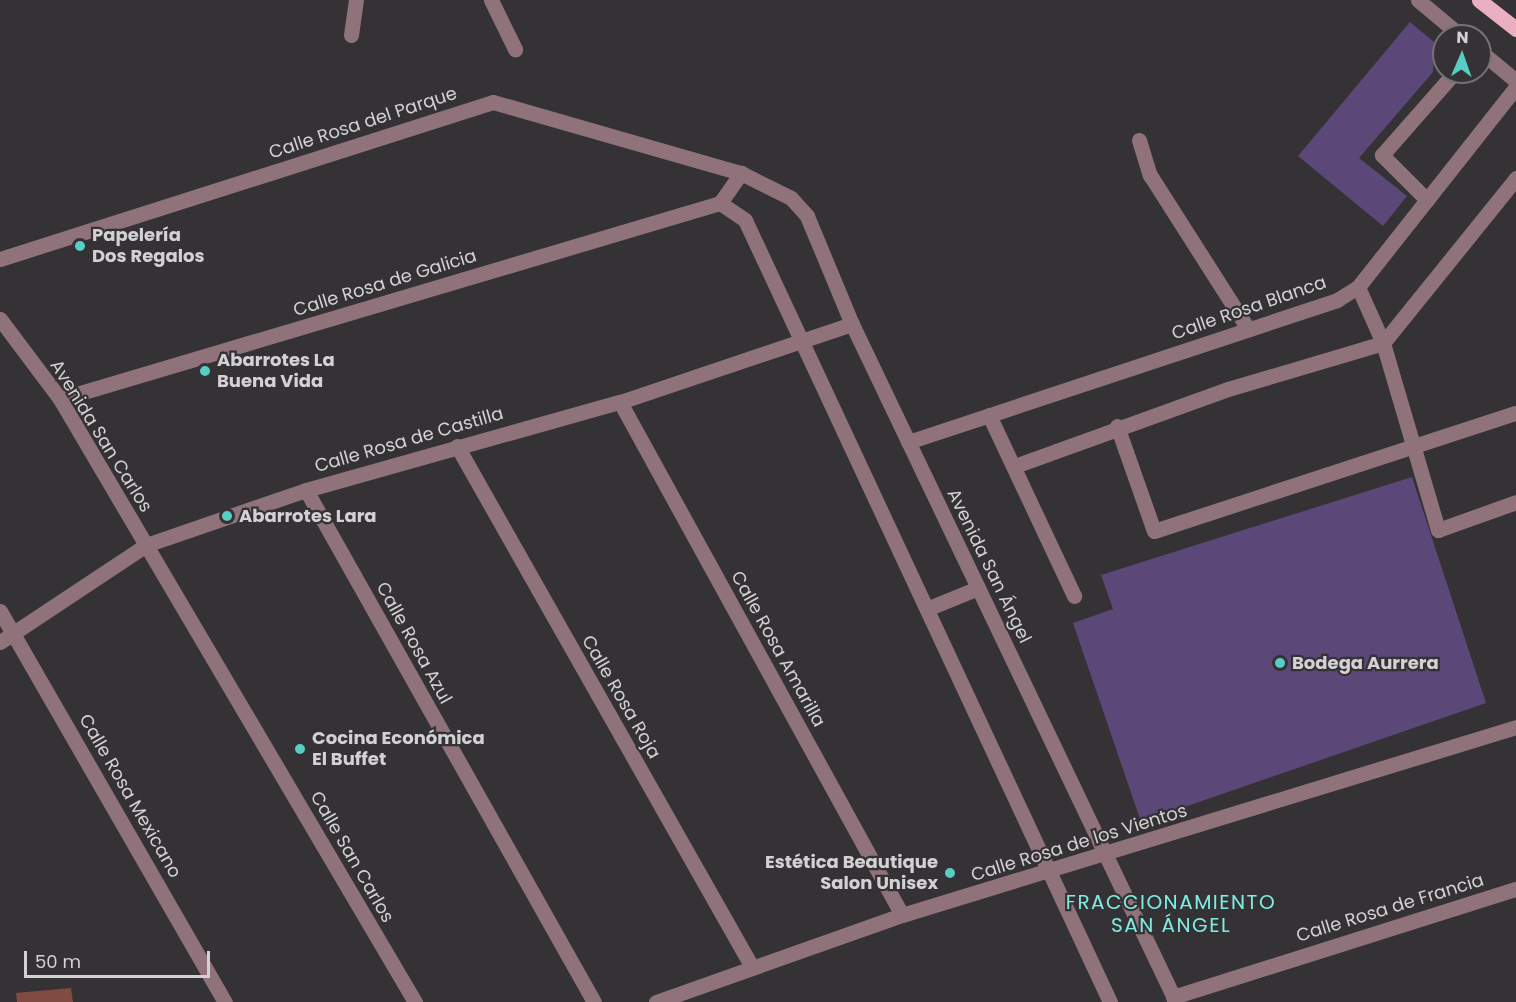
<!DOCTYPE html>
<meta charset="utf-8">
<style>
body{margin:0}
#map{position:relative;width:1516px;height:1002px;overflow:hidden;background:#353235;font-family:Poppins,sans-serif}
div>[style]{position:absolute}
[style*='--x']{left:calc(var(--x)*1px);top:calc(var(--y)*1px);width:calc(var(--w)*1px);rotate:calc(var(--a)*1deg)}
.green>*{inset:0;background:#804b43}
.building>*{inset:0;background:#5c4779}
.minor>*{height:15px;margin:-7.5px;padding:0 7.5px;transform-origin:7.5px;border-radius:7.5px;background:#8f727a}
.major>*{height:15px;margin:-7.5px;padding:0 7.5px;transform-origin:7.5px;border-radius:7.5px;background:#eaafc0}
.dots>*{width:16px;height:16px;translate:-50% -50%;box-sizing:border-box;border:3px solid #353235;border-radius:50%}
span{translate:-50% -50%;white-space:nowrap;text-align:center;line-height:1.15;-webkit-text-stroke:4.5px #353235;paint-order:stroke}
.street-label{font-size:18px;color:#d3d1d3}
.poi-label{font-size:18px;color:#d3d1d3;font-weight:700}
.left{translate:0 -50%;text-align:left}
.right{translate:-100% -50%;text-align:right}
.neighbourhood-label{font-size:20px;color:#80ebe1;letter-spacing:1.5px}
.north{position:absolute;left:1432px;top:24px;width:60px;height:60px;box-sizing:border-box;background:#353235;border:2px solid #747274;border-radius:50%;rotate:2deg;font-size:16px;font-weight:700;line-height:24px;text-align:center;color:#d3d1d3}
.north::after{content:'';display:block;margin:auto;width:21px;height:27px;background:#56cec4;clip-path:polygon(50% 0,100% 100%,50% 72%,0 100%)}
.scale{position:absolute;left:24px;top:951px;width:186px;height:27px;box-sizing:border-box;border:3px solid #d3d1d3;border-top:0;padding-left:8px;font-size:18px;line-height:21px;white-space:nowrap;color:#d3d1d3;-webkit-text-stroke:4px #353235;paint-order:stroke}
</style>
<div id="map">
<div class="green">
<i style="clip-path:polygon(71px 988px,73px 1002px,17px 1002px,16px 993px)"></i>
</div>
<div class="building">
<i style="clip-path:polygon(1410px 22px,1434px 42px,1433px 72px,1359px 158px,1407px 196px,1383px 226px,1298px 156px)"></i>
<i style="clip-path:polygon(1412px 477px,1486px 703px,1141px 822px,1073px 623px,1113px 609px,1101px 575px)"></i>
</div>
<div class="minor">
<i style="--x:491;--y:0;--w:55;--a:63.9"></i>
<i style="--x:1418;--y:0;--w:56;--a:39.9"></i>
<i style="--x:351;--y:35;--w:35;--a:-82"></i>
<i style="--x:1480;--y:51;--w:47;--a:39.8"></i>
<i style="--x:1139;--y:140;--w:37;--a:73"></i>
<i style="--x:1150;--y:175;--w:183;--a:57.5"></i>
<i style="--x:1427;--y:200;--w:64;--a:-135"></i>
<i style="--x:1382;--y:155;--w:111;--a:-48.7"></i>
<i style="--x:720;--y:203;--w:30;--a:34"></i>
<i style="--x:745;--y:220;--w:863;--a:64.98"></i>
<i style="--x:720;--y:203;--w:37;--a:-55"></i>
<i style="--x:0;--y:259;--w:517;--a:-17.66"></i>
<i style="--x:493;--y:102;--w:258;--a:16"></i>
<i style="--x:741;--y:173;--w:56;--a:26.6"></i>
<i style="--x:791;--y:198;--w:24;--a:48"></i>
<i style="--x:807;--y:216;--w:117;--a:67.4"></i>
<i style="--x:852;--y:324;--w:751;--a:64.46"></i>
<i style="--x:1358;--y:287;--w:61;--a:65.9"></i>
<i style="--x:1383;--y:343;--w:195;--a:73.6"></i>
<i style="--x:1438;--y:530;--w:83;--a:-19.7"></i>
<i style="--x:0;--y:319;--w:100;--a:53.1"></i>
<i style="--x:60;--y:399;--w:700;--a:59.51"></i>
<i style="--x:60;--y:399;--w:688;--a:-16.54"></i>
<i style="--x:620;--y:402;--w:585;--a:61.2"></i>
<i style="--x:989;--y:415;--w:200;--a:64.8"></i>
<i style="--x:1117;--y:426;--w:111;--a:70.6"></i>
<i style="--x:1154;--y:531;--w:381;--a:-18.1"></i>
<i style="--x:908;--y:442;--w:452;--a:-18.3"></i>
<i style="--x:1337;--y:300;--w:25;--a:-32"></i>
<i style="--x:1358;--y:287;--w:255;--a:-51.7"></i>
<i style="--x:457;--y:446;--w:599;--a:60.48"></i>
<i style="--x:1015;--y:466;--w:226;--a:-19.9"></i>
<i style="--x:1228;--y:389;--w:162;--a:-16.5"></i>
<i style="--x:1383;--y:343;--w:212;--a:-51.1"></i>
<i style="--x:306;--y:490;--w:587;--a:60.64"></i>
<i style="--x:929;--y:608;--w:53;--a:-22.2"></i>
<i style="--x:0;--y:611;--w:451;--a:60.1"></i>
<i style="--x:0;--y:642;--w:175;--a:-33.6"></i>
<i style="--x:146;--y:545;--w:169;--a:-19"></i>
<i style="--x:306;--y:490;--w:326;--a:-15.7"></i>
<i style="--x:620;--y:402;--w:245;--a:-18.6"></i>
<i style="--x:1173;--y:997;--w:360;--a:-17.5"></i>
<i style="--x:656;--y:1002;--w:261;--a:-19.5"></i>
<i style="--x:902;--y:915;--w:642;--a:-17.02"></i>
</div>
<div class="major">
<i style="--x:1479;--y:0;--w:47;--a:38.1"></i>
</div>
<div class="dots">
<i style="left:80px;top:246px;background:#56cec4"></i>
<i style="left:205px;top:371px;background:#56cec4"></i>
<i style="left:227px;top:516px;background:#56cec4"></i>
<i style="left:1280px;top:663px;background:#56cec4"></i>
<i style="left:300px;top:749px;background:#56cec4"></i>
<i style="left:950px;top:873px;background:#56cec4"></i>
</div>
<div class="street-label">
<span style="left:363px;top:123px;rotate:-18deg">Calle Rosa del Parque</span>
<span style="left:385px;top:283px;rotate:-17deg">Calle Rosa de Galicia</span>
<span style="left:1249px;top:308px;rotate:-19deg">Calle Rosa Blanca</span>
<span style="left:101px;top:436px;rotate:58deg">Avenida San Carlos</span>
<span style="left:409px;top:440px;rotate:-16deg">Calle Rosa de Castilla</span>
<span style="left:989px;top:566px;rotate:64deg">Avenida San Ángel</span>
<span style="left:414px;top:643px;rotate:61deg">Calle Rosa Azul</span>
<span style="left:778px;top:649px;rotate:61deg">Calle Rosa Amarilla</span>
<span style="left:621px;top:697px;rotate:60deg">Calle Rosa Roja</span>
<span style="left:130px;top:796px;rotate:60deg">Calle Rosa Mexicano</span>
<span style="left:1079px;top:843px;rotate:-17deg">Calle Rosa de los Vientos</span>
<span style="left:352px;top:857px;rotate:60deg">Calle San Carlos</span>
<span style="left:1390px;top:908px;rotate:-17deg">Calle Rosa de Francia</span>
</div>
<div class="poi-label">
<span class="left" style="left:92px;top:246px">Papelería<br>Dos Regalos</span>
<span class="left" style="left:217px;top:371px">Abarrotes La<br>Buena Vida</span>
<span class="left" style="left:239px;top:516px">Abarrotes Lara</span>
<span class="left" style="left:1292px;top:663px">Bodega Aurrera</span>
<span class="left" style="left:312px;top:749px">Cocina Económica<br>El Buffet</span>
<span class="right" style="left:938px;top:873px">Estética Beautique<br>Salon Unisex</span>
</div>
<div class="neighbourhood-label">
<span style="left:1171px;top:914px">FRACCIONAMIENTO<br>SAN ÁNGEL</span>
</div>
<div class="north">N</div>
<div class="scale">50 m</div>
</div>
